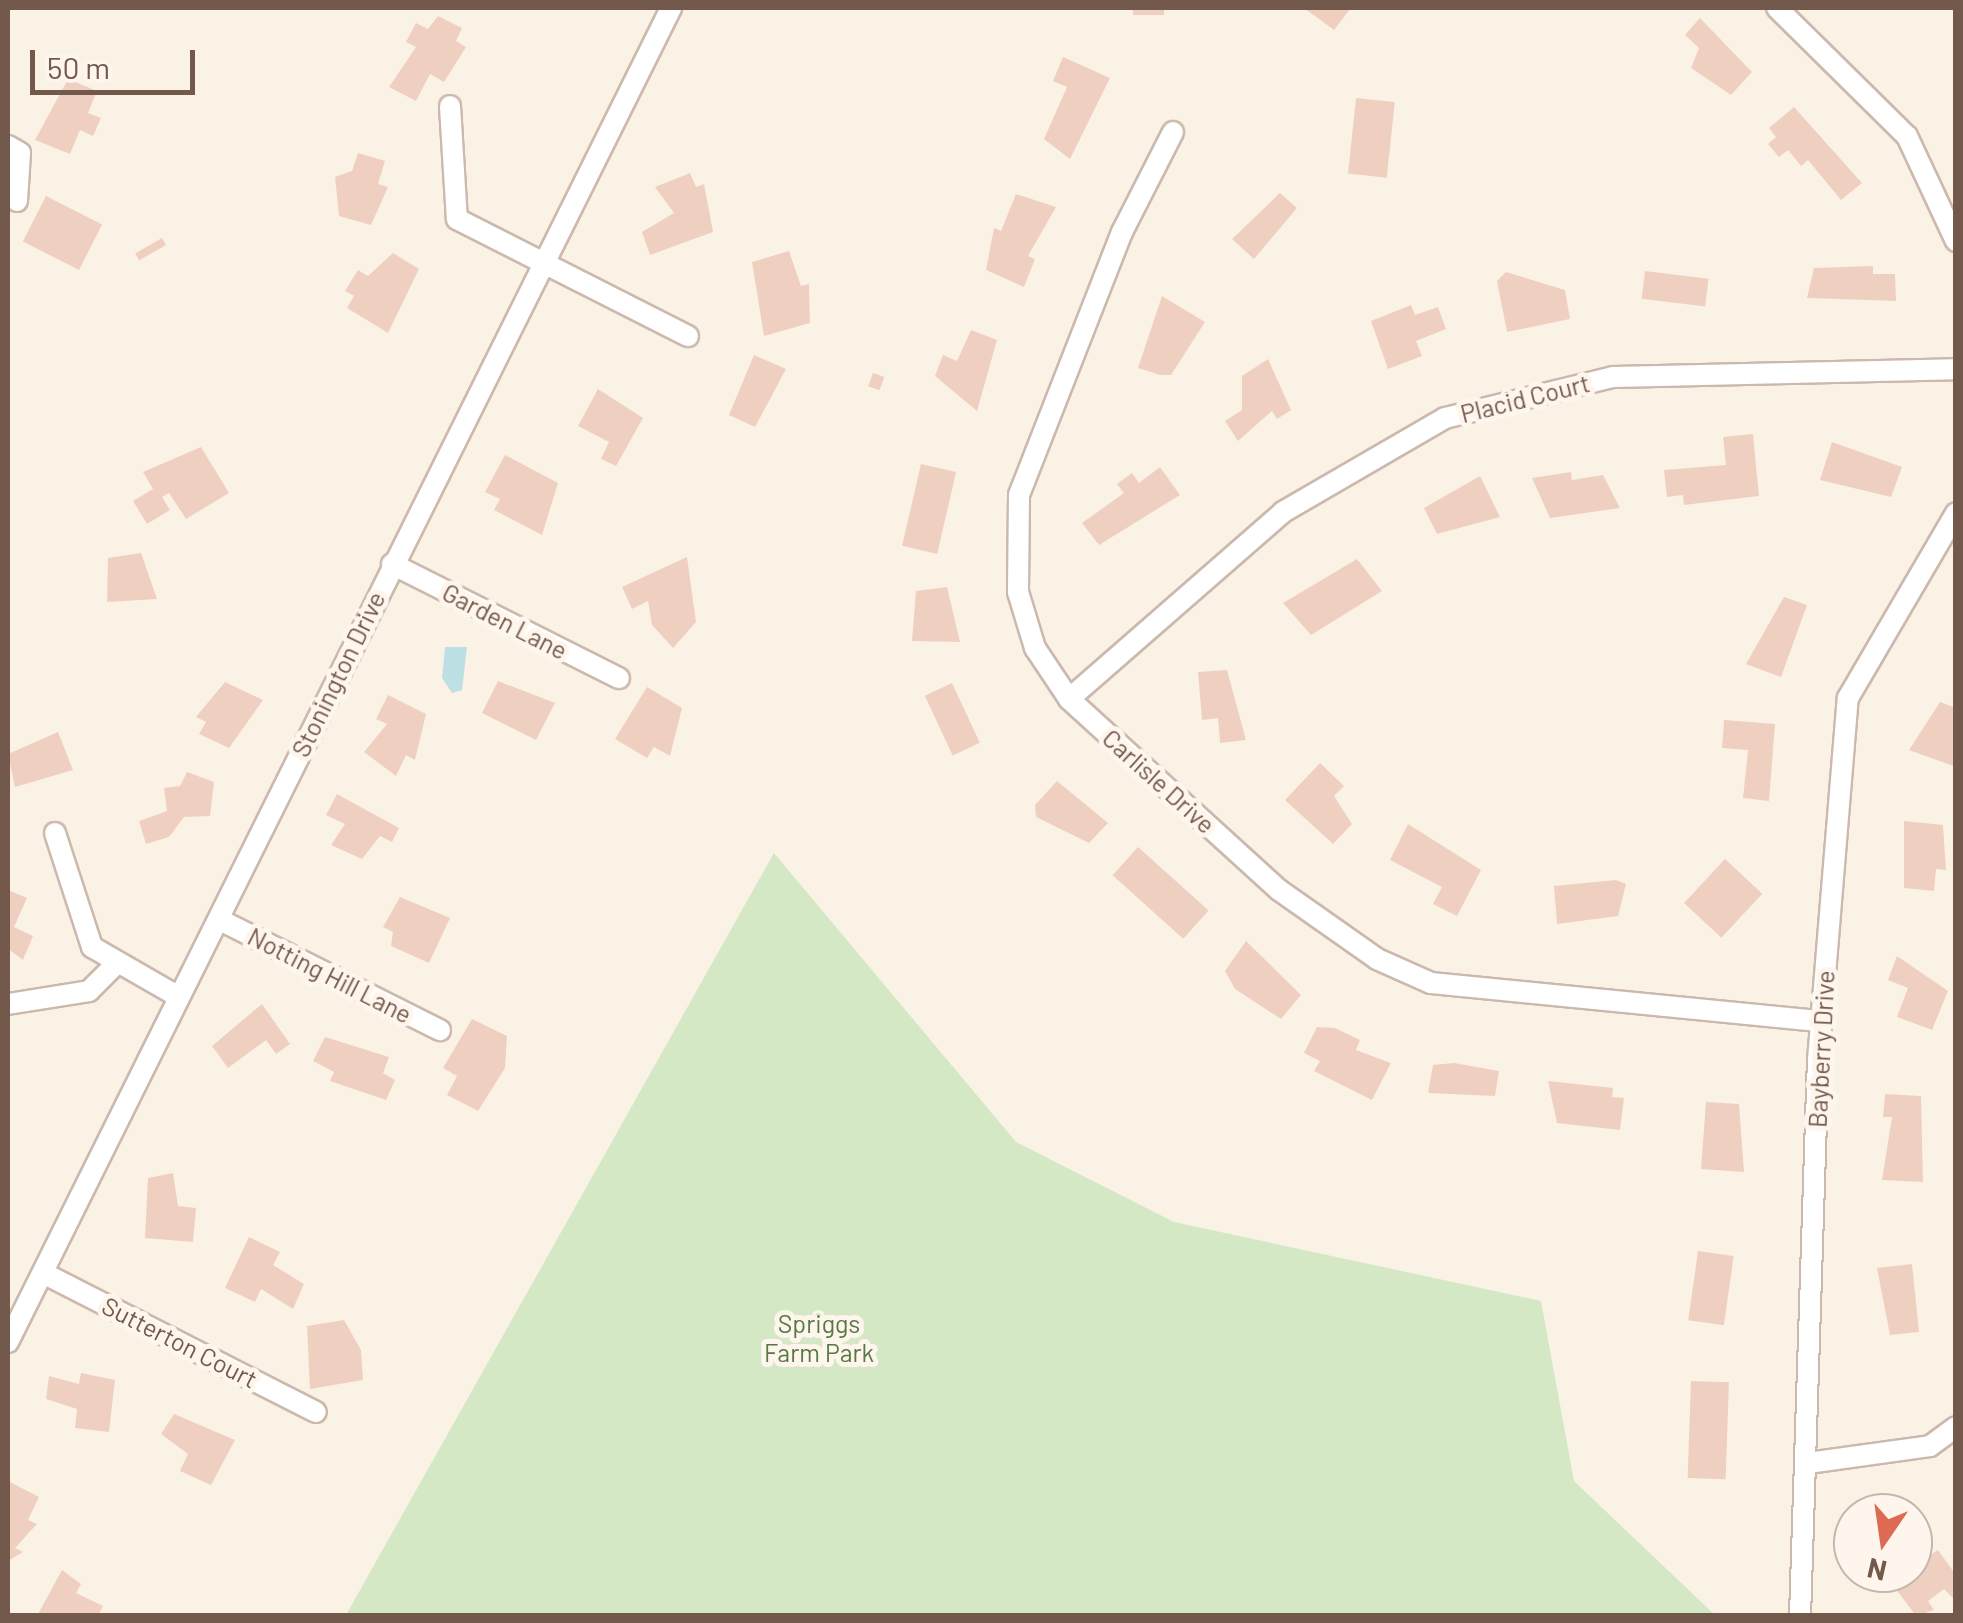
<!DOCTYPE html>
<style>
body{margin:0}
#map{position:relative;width:1963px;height:1623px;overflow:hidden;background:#fbf2e6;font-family:Barlow,sans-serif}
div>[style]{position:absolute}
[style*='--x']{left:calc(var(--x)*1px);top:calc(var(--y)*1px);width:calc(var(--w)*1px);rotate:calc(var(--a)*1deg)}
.green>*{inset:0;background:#d5e8c6}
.water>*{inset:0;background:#bce0e4}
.building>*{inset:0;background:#efd0c0;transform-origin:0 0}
.roads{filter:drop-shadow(2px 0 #ccb9ad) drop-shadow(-2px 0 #ccb9ad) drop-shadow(0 2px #ccb9ad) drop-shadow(0 -2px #ccb9ad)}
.street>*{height:20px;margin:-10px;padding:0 10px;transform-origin:10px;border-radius:10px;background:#fff}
span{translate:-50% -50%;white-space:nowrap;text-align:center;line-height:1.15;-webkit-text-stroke:10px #fef6ed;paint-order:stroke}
.street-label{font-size:25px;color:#73584c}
.park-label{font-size:25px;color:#577845}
.frame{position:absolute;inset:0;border:10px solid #73584c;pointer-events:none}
.north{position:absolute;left:1833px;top:1493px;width:100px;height:100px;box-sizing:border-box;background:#fef6ed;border:2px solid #c6b7ad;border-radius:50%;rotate:193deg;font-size:28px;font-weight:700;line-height:40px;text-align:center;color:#73584c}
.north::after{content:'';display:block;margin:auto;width:35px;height:45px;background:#de6a53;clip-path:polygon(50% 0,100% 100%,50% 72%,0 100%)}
.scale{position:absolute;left:30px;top:50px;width:165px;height:45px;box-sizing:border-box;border:5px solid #73584c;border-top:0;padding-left:12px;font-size:30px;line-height:35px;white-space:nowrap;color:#73584c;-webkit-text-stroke:8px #fef6ed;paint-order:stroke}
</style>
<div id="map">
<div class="green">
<i style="clip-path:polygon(774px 853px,1016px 1142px,1174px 1222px,1541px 1301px,1574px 1481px,1715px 1615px,346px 1615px)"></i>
</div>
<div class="water">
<i style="clip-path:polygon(445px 647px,467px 647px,462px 690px,452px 693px,442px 678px)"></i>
</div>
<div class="building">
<i style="left:1133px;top:8px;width:31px;height:7px"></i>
<i style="clip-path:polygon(1304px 8px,1351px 8px,1334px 30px)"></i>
<i style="clip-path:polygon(438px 16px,462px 28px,456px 41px,466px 47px,444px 82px,430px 74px,416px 101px,389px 87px,416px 47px,406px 42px,416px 23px,428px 29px)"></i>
<i style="clip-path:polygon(1700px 18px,1752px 72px,1731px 95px,1691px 68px,1699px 48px,1685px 35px)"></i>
<i style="clip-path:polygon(1063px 57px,1110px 78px,1070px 159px,1044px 139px,1067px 87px,1053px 81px)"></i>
<i style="clip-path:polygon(68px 79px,97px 91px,88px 113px,101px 118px,93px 136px,80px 130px,70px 154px,35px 140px)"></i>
<i style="left:1356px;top:98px;width:39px;height:76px;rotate:6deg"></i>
<i style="clip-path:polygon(1794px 107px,1862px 183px,1841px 200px,1808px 160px,1801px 166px,1788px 150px,1779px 157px,1768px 144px,1776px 137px,1769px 128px)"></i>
<i style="clip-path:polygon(358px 153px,385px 161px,378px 184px,388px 187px,371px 225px,339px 216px,335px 177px,352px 171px)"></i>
<i style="clip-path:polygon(690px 173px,696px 187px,704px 184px,713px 232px,650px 255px,642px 232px,674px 213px,655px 187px)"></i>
<i style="clip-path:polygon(1280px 193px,1297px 208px,1254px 259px,1232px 239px)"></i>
<i style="clip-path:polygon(1016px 194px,1056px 207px,1028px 256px,1035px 259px,1024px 287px,986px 270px,994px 228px,1001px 231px)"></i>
<i style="left:46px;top:196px;width:63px;height:51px;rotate:27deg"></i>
<i style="left:162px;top:238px;width:8px;height:31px;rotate:60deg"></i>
<i style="clip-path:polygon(789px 251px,801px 286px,809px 284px,810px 323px,764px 336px,752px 262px)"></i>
<i style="clip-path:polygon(393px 253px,419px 269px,388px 333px,347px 308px,354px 296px,345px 291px,358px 270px,368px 276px)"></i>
<i style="clip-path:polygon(1873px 266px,1873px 274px,1895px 274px,1896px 301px,1807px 298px,1814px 268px)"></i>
<i style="left:1645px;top:271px;width:64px;height:28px;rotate:7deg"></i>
<i style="clip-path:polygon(1506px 272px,1565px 290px,1570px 319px,1507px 332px,1497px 281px)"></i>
<i style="clip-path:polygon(1162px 296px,1205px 322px,1171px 375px,1160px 375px,1138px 368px)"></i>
<i style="clip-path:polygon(1411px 305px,1415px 315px,1438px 307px,1446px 329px,1416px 341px,1422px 356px,1388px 369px,1371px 321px)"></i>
<i style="clip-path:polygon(971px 330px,997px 340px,977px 411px,935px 376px,943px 355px,957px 361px)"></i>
<i style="clip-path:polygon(754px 355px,786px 369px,755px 427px,729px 415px)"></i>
<i style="clip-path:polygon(1268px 359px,1291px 410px,1277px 419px,1272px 411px,1238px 441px,1225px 421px,1242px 410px,1242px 376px)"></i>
<i style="left:873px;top:373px;width:12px;height:14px;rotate:20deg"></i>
<i style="clip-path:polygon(598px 389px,643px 418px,616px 466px,601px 459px,609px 442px,578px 426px)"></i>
<i style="clip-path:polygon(1753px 434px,1759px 496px,1684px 505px,1683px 495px,1667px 497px,1664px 470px,1726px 465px,1723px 437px)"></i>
<i style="clip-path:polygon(1832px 442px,1902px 467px,1891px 497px,1820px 480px)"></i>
<i style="clip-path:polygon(201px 447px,229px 493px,186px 519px,169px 493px,162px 497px,170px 510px,147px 524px,133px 501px,153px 489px,143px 472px)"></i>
<i style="clip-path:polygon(505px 455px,558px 483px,542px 535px,494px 510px,500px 499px,485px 492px)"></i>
<i style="left:921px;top:464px;width:36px;height:84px;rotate:13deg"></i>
<i style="clip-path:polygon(1160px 467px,1180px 495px,1099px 545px,1082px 523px,1124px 493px,1117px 484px,1132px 473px,1139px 483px)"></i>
<i style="clip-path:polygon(1571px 472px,1572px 480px,1603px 475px,1620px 508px,1550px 518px,1532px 478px)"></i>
<i style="clip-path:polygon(1480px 476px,1500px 517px,1437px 534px,1424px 508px)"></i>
<i style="clip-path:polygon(141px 553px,157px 599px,107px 602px,108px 558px)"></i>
<i style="clip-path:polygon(687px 557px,696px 622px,673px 648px,652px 625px,648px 601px,632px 609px,622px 587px)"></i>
<i style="clip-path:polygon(1357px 559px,1382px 591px,1311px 635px,1283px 603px)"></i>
<i style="clip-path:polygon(947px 587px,960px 642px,912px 641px,916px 591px)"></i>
<i style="clip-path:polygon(1784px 597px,1807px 605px,1781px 677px,1746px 664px)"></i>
<i style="clip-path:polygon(1227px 670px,1246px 740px,1220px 743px,1218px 718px,1202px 720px,1198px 672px)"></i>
<i style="clip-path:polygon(498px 681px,555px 703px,536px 740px,482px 713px)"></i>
<i style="clip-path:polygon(225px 682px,263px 700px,229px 748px,199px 734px,206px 722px,196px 717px)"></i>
<i style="left:952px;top:683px;width:66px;height:30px;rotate:65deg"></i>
<i style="clip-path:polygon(647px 687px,682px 708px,670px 756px,654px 747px,647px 758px,615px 739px)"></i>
<i style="clip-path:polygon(388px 695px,426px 714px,415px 760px,406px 755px,396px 776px,364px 752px,387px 724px,376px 719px)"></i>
<i style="clip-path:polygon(1940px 702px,1956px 708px,1956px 767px,1909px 750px)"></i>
<i style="clip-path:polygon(1724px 720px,1775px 724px,1769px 801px,1743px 798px,1748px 750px,1722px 748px)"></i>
<i style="clip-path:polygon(58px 732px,73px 770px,15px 787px,8px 754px)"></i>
<i style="clip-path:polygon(1320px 763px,1344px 786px,1334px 796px,1352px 824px,1333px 844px,1285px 800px)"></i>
<i style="clip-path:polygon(187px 772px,214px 782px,210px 816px,184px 817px,169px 837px,146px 844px,139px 821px,167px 811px,164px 788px,180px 786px)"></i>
<i style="clip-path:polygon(1057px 781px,1108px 823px,1089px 843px,1036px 817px,1035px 805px)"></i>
<i style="clip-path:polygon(337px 794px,399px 828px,392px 842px,380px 836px,362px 859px,331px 845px,345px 824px,326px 815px)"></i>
<i style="clip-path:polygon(1904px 821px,1943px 825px,1946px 870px,1936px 869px,1934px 891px,1904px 888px)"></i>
<i style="clip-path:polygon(1408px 824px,1481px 870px,1457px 916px,1433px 904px,1442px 887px,1390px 860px)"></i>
<i style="left:1138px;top:847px;width:95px;height:38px;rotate:42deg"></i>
<i style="left:1725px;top:859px;width:51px;height:60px;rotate:43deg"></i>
<i style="clip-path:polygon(1616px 880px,1626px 884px,1618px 916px,1557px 924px,1554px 886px)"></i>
<i style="clip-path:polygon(8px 890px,27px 898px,14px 927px,33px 936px,23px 960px,8px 949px)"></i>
<i style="clip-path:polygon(400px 897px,450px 918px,429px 963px,391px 946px,393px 932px,383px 927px)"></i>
<i style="clip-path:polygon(1246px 941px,1301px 995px,1281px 1019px,1235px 989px,1225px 971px)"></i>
<i style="clip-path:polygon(1897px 956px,1948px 991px,1932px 1030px,1897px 1017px,1908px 988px,1888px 980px)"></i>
<i style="clip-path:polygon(262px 1004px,290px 1044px,276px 1054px,266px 1040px,228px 1068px,212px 1046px)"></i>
<i style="clip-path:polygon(472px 1019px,507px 1036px,505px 1068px,478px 1111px,447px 1095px,457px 1076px,443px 1068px)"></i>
<i style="clip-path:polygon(1317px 1027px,1335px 1028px,1360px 1040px,1356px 1050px,1391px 1063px,1372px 1100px,1314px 1071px,1320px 1061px,1304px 1053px)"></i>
<i style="clip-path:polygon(325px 1037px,389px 1057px,383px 1073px,395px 1080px,386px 1100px,330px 1081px,334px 1072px,313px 1061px)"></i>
<i style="clip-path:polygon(1454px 1063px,1499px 1071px,1495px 1096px,1428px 1093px,1433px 1065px)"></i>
<i style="clip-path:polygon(1548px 1081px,1613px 1088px,1612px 1097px,1624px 1098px,1620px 1130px,1557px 1123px)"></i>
<i style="clip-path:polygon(1885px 1094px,1921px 1096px,1923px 1182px,1882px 1180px,1892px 1117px,1883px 1117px)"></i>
<i style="clip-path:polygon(1706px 1102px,1739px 1104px,1744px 1172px,1701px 1169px)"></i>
<i style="clip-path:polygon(173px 1173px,178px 1206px,196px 1208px,193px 1242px,145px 1238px,148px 1178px)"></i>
<i style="clip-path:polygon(249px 1237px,280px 1252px,273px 1265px,304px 1284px,293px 1309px,261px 1289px,255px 1302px,225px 1288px)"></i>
<i style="left:1698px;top:1251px;width:36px;height:70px;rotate:8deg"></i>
<i style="clip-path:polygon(1912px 1264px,1919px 1332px,1890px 1335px,1877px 1268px)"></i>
<i style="clip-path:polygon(344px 1320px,361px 1350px,363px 1380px,310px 1389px,307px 1326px)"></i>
<i style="clip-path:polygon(81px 1373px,115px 1380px,109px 1432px,75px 1428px,77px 1409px,46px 1399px,49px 1376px,79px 1384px)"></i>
<i style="left:1691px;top:1381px;width:38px;height:97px;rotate:2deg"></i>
<i style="clip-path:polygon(174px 1414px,235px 1440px,211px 1485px,180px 1471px,188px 1454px,161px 1434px)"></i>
<i style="clip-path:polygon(8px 1481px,39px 1497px,28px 1520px,37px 1524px,15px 1548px,23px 1552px,8px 1561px)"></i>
<i style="clip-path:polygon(1938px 1550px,1956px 1575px,1956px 1601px,1944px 1589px,1928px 1601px,1934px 1610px,1916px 1616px,1890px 1581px)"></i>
<i style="clip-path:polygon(62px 1570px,81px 1584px,76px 1593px,103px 1606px,98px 1616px,37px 1616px)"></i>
</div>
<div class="roads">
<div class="street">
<i style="--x:1777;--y:8;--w:182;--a:44.6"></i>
<i style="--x:1907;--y:136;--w:116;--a:65"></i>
<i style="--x:450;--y:106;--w:113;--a:86.5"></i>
<i style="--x:457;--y:219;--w:259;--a:26.9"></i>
<i style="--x:1173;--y:132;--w:112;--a:117"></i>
<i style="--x:1122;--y:232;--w:282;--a:111.4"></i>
<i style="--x:1019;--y:495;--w:97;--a:90.6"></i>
<i style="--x:1018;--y:592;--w:59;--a:73.1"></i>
<i style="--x:1035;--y:648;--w:61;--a:56.3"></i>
<i style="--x:1069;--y:699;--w:284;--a:42.3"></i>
<i style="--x:1279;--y:890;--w:120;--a:35.1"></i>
<i style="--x:1377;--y:959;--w:59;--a:24"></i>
<i style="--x:1431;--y:983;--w:392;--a:5.6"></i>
<i style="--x:8;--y:146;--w:14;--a:30"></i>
<i style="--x:20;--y:153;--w:48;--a:93.6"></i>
<i style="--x:392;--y:564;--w:254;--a:26.7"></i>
<i style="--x:1069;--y:699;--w:284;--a:-41.1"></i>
<i style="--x:1283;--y:512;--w:187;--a:-30.1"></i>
<i style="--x:1445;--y:418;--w:173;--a:-13.7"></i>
<i style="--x:1613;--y:377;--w:343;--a:-1.3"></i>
<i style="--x:55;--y:833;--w:120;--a:72"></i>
<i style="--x:92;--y:947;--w:100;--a:29.9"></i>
<i style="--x:220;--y:920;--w:246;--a:26.6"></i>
<i style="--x:8;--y:1004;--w:82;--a:-9.1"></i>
<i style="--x:89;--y:991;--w:40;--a:-45"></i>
<i style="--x:43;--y:1273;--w:306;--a:27"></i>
<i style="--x:8;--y:1342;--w:1490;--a:-63.57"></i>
<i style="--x:1808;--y:1463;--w:123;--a:-7.9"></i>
<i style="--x:1930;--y:1446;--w:32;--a:-36"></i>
<i style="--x:1800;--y:1616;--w:556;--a:-88.15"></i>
<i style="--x:1818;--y:1060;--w:363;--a:-85.3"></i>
<i style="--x:1848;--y:698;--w:214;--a:-59.7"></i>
</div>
</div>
<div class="street-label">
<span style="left:1525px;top:398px;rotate:-14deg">Placid Court</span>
<span style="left:505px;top:621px;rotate:27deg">Garden Lane</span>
<span style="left:338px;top:674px;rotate:-64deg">Stonington Drive</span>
<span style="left:1159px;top:781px;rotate:42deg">Carlisle Drive</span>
<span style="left:330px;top:975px;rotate:27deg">Notting Hill Lane</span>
<span style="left:1821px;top:1049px;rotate:-87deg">Bayberry Drive</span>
<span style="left:180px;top:1342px;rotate:27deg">Sutterton Court</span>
</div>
<div class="park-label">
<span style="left:819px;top:1338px">Spriggs<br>Farm Park</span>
</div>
<div class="frame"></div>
<div class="north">N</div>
<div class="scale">50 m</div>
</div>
